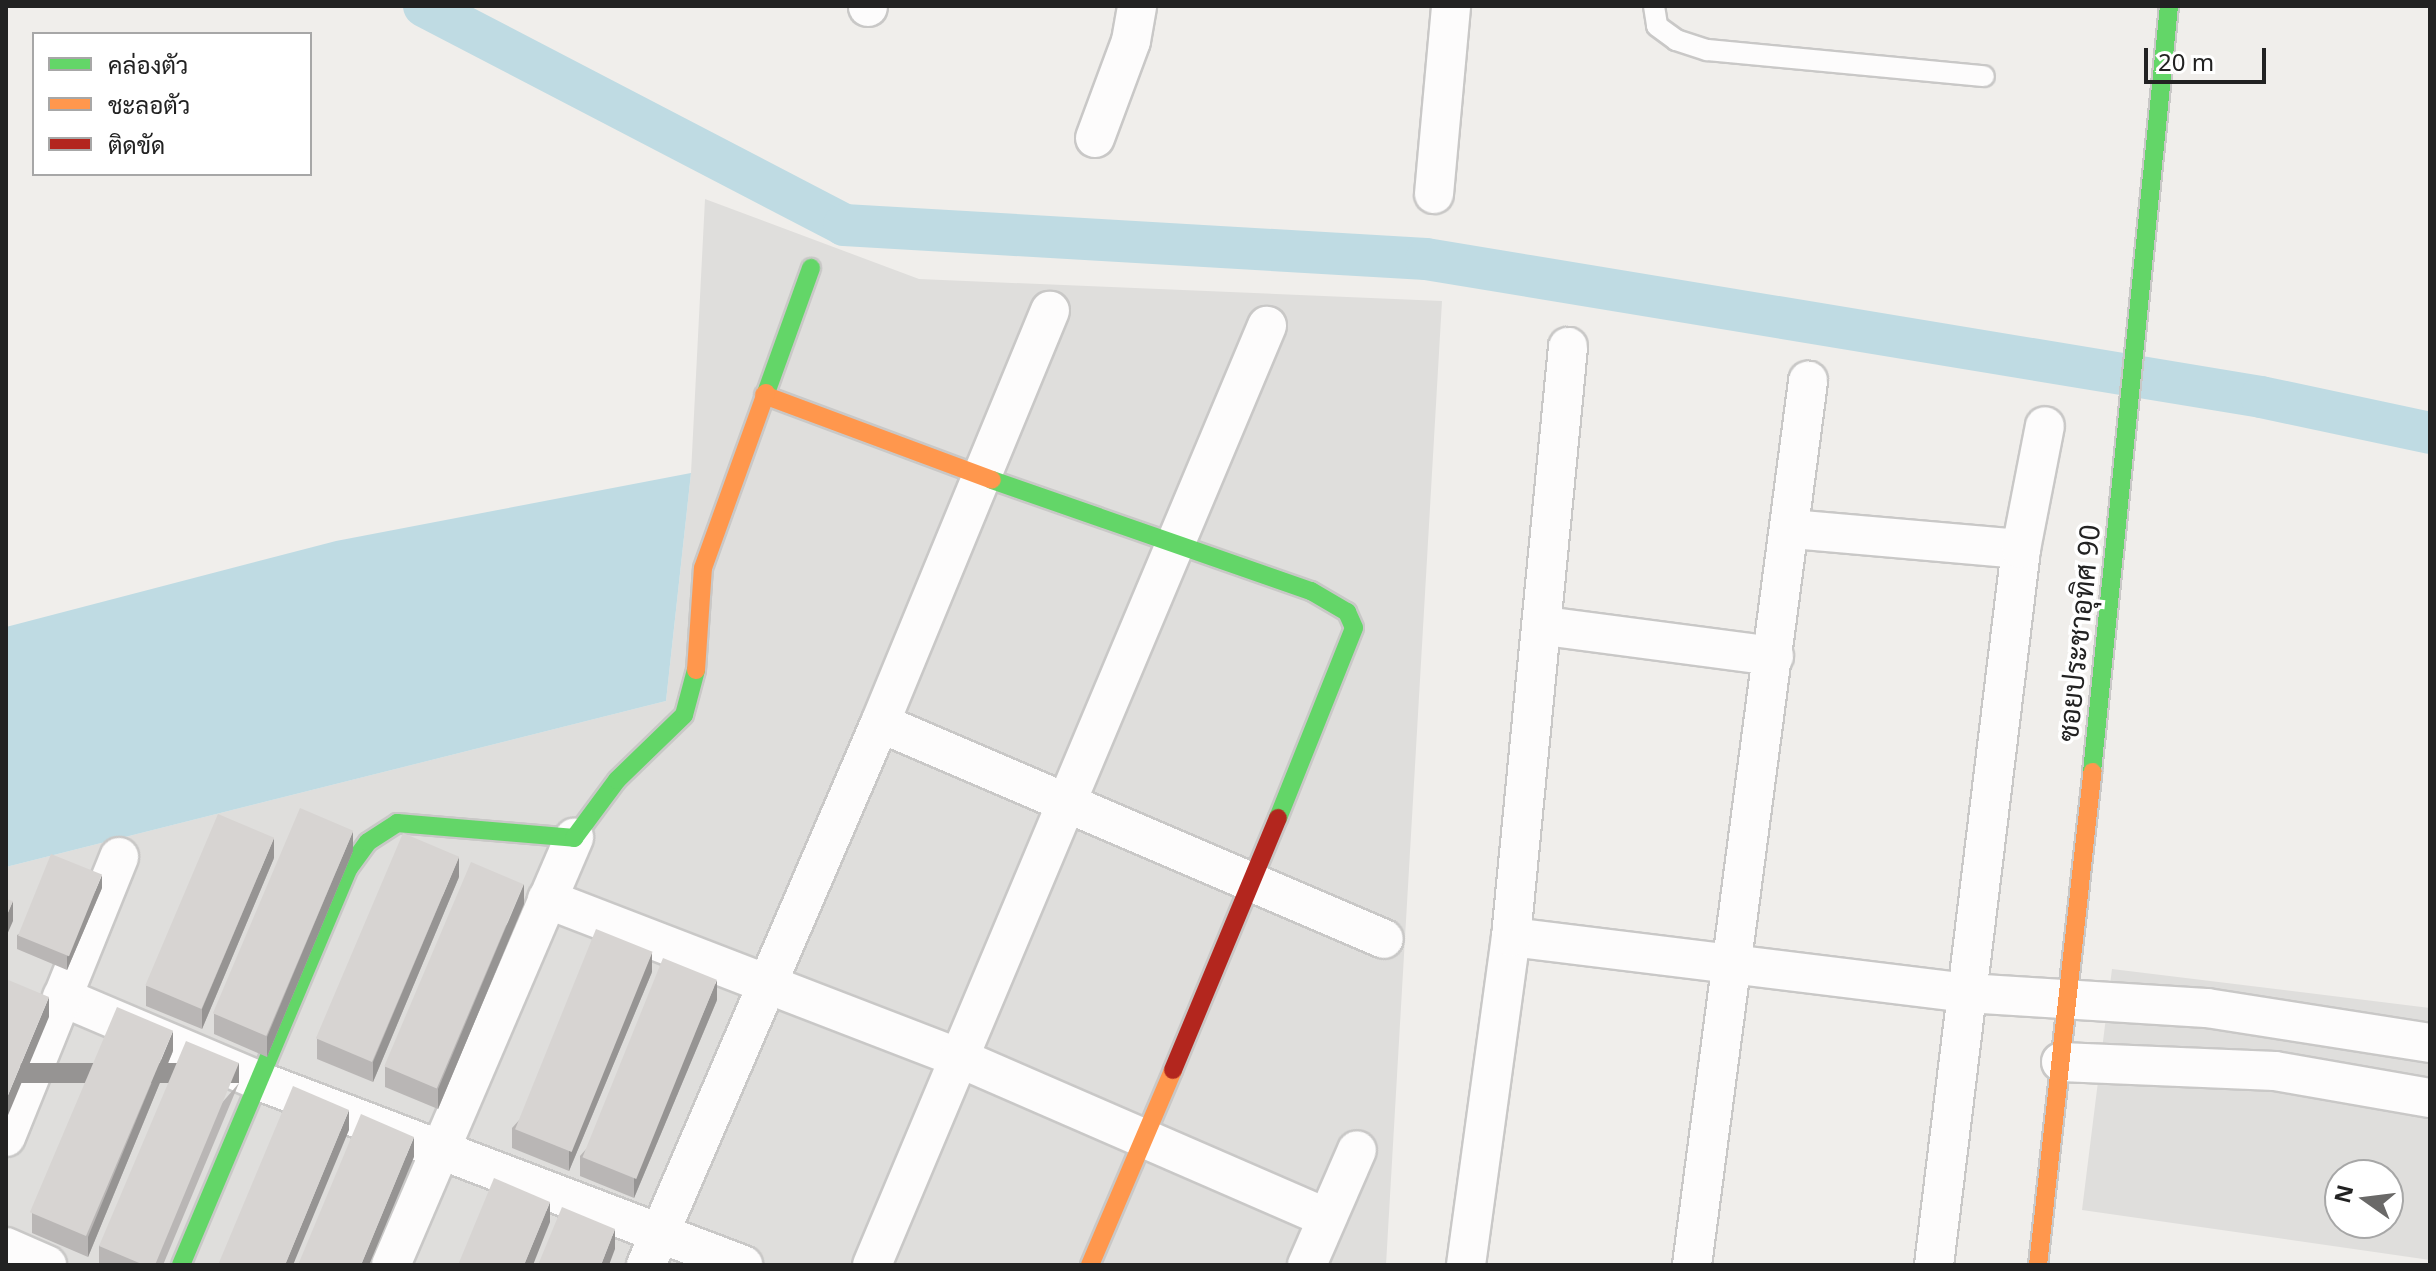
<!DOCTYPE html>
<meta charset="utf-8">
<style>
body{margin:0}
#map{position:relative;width:2436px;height:1271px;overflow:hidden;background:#f0eeeb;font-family:"Noto Sans",Sarabun,sans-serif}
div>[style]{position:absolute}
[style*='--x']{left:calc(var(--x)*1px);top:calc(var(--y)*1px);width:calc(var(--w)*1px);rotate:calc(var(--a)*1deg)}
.residential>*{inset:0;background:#dfdedc}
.water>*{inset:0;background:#bfdbe3}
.canal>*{height:42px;margin:-21px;padding:0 21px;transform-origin:21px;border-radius:21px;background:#bfdbe3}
.roads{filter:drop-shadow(2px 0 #c9c8c7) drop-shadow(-2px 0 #c9c8c7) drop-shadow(0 2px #c9c8c7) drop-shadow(0 -2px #c9c8c7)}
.lane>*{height:20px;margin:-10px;padding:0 10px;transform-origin:10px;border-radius:10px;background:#fdfcfc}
.street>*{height:38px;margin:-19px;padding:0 19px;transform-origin:19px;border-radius:19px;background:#fdfcfc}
.fast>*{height:18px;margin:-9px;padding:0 9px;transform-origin:9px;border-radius:9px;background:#63d668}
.slow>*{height:18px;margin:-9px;padding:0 9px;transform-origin:9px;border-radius:9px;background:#ff974d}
.jam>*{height:18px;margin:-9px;padding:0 9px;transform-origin:9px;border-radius:9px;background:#b3261e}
.wall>*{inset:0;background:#b9b6b5}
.shaded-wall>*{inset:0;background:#969493;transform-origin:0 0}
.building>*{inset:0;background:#d7d4d2;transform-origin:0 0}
span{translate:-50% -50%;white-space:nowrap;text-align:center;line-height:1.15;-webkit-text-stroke:7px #fff;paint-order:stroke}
.street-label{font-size:28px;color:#222}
.frame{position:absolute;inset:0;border:8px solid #222;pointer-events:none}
.legend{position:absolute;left:32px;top:32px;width:280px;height:144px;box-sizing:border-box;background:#fff;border:2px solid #a7a7a7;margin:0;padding:10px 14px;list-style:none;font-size:24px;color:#222}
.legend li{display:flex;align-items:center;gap:16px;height:40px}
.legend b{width:40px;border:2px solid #a7a7a7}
.north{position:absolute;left:2324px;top:1159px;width:80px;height:80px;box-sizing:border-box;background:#fff;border:2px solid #a7a7a7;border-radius:50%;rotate:284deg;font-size:22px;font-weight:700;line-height:32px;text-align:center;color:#222}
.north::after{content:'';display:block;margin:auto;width:28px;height:36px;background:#6a6968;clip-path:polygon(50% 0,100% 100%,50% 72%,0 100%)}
.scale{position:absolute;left:2144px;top:48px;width:122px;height:36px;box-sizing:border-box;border:4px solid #222;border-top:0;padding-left:10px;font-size:24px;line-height:28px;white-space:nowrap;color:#222;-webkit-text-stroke:6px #fff;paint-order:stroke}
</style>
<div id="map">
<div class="residential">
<i style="clip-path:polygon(705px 199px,919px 279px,1442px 301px,1386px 1265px,6px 1265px,6px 867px,666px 701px,691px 473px)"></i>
<i style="clip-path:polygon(evenodd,2112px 969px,2430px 1008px,2430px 1260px,2082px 1210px,2112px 969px,2340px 1175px,2388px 1175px,2388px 1223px,2340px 1223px,2340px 1175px)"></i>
</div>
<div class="water">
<i style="clip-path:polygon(691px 473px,666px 701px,6px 867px,6px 627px,336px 541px)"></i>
</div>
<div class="canal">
<i style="--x:424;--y:6;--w:474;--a:27.5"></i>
<i style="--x:844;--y:225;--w:583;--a:3.34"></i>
<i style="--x:1426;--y:259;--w:846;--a:9.38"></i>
<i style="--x:2261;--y:397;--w:173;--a:12"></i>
</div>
<div class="roads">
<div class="lane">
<i style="--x:1654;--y:6;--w:20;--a:81"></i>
<i style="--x:1657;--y:26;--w:24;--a:36"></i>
<i style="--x:1676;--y:40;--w:33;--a:18"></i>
<i style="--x:1707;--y:50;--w:278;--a:5.4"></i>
</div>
<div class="street">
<i style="--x:868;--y:7;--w:1;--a:-90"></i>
<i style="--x:1095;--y:138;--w:103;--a:-69.6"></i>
<i style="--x:1131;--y:41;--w:36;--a:-80"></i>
<i style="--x:1434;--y:194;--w:189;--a:-84.8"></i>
<i style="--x:1792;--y:529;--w:230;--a:5"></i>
<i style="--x:1545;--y:626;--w:231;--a:7.5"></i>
<i style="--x:880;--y:723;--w:548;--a:23.2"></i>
<i style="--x:547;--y:899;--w:442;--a:21.1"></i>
<i style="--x:959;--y:1058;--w:401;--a:23.5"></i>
<i style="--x:1511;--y:937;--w:458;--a:7"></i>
<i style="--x:1966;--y:993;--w:241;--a:3.6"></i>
<i style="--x:2207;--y:1008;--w:226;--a:8.9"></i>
<i style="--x:62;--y:997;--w:217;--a:23"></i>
<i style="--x:262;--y:1082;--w:515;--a:20.83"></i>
<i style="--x:2061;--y:1062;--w:214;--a:2.4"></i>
<i style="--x:2275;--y:1071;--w:157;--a:9.9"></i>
<i style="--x:6;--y:1137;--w:302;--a:-68"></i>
<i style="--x:6;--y:1247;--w:45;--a:23.7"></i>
<i style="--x:391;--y:1265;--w:465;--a:-66.8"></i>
<i style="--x:646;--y:1265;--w:590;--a:-66.65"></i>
<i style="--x:880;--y:723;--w:446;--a:-67.6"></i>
<i style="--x:872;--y:1265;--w:1019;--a:-67.19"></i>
<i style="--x:1307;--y:1265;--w:125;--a:-66.5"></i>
<i style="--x:1466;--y:1265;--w:331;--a:-82.2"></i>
<i style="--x:1511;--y:937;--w:593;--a:-84.48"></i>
<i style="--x:1692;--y:1265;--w:892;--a:-82.52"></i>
<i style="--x:1934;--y:1265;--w:721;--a:-83.07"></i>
<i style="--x:2021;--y:549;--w:125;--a:-79"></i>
</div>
<div class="fast">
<i style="--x:766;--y:393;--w:133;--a:-70.2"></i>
<i style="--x:992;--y:480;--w:338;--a:19.2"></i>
<i style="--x:1311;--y:591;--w:42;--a:30.3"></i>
<i style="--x:1347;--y:612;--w:17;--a:66"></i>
<i style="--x:1354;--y:628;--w:205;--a:111.8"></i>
<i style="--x:2092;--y:772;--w:770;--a:-84.26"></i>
<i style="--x:181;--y:1265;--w:431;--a:-67.1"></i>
<i style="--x:349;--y:868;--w:32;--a:-54"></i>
<i style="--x:368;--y:842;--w:35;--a:-33"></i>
<i style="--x:397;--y:823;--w:178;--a:4.8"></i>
<i style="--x:574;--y:838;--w:72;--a:-53.4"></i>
<i style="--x:617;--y:780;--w:93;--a:-44.1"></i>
<i style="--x:684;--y:715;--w:47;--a:-75.1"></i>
</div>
<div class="slow">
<i style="--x:764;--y:395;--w:243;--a:20.4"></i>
<i style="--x:696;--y:670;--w:102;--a:-86.1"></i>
<i style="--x:703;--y:568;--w:186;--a:-70.2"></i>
<i style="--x:1090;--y:1265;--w:212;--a:-66.9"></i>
<i style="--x:2038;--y:1265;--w:496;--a:-83.7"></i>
</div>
<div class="jam">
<i style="--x:1173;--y:1070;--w:273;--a:-67.4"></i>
</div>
</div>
<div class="wall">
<i style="clip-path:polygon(353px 851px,267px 1057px,214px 1034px,214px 1014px)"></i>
<i style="clip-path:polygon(274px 858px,202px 1029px,146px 1006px,146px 986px)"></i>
<i style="clip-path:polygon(459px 877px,373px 1082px,317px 1059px,317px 1039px)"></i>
<i style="clip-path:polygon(102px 888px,67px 970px,17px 949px,17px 935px)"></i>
<i style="clip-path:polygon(524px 904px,438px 1109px,385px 1087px,385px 1067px)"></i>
<i style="clip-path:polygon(652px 972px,569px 1171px,512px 1148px,512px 1128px)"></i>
<i style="clip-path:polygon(717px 1000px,634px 1198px,580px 1176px,580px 1156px)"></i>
<i style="clip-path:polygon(173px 1051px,88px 1257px,32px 1233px,32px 1213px)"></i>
<i style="clip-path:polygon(239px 1083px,163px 1265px,99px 1265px,99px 1246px)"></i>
</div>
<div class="shaded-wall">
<i style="clip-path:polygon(353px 831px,353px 851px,267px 1057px,267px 1037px)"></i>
<i style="clip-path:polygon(274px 838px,274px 858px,202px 1029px,202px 1009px)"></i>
<i style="clip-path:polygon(459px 857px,459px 877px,373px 1082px,373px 1062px)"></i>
<i style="clip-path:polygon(102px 875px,102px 888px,67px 970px,67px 957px)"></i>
<i style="clip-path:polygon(524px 884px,524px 904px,438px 1109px,438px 1089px)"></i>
<i style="clip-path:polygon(13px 901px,13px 921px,6px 937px,6px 917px)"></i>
<i style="clip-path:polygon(652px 952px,652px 972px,569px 1171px,569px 1151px)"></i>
<i style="clip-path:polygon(717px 980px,717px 1000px,634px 1198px,634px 1178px)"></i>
<i style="clip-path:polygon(49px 997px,49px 1017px,6px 1120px,6px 1100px)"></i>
<i style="clip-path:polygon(173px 1031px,173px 1051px,88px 1257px,88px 1237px)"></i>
<i style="left:239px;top:1063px;width:20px;height:219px;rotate:90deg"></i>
<i style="clip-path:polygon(349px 1110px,349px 1130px,293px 1265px,285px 1265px)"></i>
<i style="clip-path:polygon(414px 1137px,414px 1157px,369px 1265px,361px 1265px)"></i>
<i style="clip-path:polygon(550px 1202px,550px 1222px,533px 1265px,524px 1265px)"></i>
<i style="clip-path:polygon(615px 1229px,615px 1249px,609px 1265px,601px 1265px)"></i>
</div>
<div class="building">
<i style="left:300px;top:808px;width:58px;height:223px;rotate:23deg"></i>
<i style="left:218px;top:814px;width:61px;height:186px;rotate:23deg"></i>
<i style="left:403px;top:833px;width:61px;height:223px;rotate:23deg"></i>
<i style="left:51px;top:854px;width:55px;height:88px;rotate:22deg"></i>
<i style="left:471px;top:862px;width:57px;height:222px;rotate:23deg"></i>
<i style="clip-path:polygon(6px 899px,13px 901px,6px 917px)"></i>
<i style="left:596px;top:929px;width:61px;height:216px;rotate:22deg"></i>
<i style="left:663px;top:958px;width:58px;height:215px;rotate:22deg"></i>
<i style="clip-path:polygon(6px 979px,49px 997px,6px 1100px)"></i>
<i style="left:117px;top:1007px;width:61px;height:223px;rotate:23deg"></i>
<i style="clip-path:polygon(186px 1041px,239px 1063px,155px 1265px,144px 1265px,99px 1246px)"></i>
<i style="clip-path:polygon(293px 1086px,349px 1110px,285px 1265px,218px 1265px)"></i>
<i style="clip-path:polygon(361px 1114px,414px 1137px,361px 1265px,298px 1265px)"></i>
<i style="clip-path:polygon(494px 1178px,550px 1202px,524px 1265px,458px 1265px)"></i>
<i style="clip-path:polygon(562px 1207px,615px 1229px,601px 1265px,538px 1265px)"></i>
</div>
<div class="street-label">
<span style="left:2078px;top:633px;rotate:-84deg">ซอยประชาอุทิศ 90</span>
</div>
<div class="frame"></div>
<ul class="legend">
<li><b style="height:10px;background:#63d668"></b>คล่องตัว</li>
<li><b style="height:10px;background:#ff974d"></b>ชะลอตัว</li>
<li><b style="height:10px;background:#b3261e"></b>ติดขัด</li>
</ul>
<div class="north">N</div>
<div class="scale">20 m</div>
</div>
